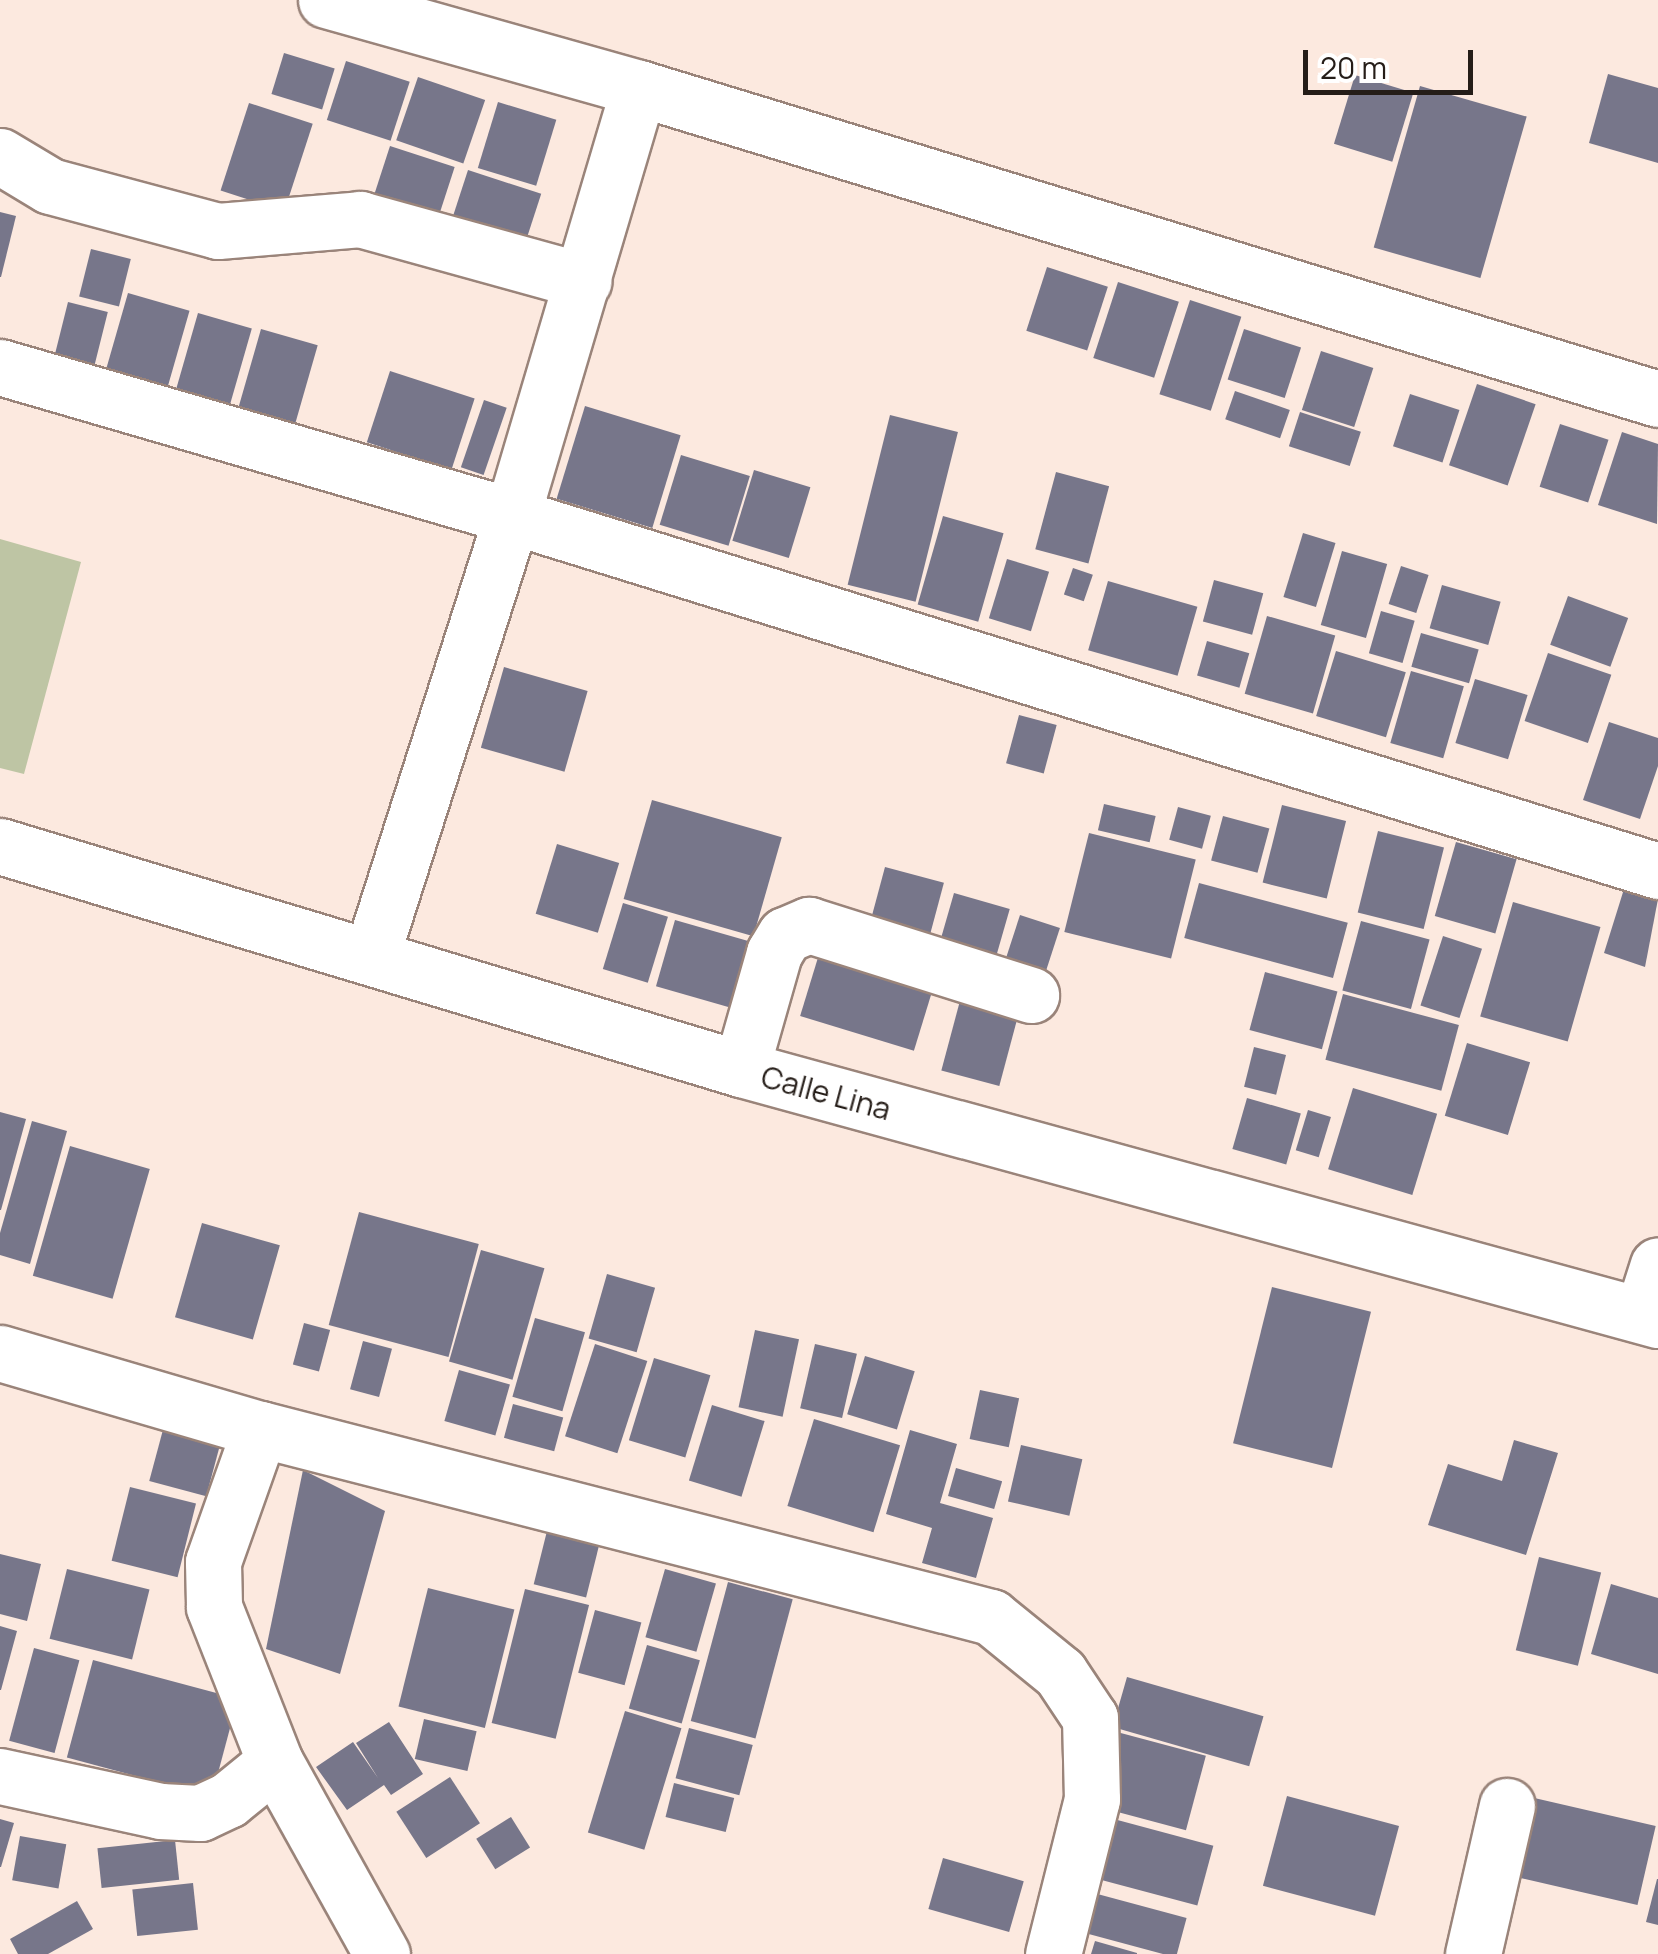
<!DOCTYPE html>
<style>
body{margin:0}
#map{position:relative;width:1658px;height:1954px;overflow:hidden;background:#fce9df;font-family:Manrope,sans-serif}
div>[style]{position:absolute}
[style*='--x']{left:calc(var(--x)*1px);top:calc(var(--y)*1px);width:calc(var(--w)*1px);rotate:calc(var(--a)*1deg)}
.green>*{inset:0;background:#bec5a4}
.building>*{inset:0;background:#77768a;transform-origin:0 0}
.roads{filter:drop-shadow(2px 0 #9a847a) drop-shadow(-2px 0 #9a847a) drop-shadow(0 2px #9a847a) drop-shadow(0 -2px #9a847a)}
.minor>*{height:55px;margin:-27.5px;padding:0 27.5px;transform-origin:27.5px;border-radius:27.5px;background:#fff}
span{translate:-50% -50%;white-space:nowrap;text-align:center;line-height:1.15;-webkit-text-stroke:8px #fff;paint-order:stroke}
.street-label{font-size:30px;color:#251d18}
.scale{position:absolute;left:1303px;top:50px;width:170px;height:45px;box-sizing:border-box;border:5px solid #251d18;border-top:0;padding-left:12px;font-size:30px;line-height:35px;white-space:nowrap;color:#251d18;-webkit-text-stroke:8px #fff;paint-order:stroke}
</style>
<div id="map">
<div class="green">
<i style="clip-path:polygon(0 539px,81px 562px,24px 774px,0 768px)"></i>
</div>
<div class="building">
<i style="left:284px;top:53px;width:53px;height:43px;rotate:17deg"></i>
<i style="left:346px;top:61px;width:67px;height:62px;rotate:18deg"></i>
<i style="clip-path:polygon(1608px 74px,1658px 88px,1658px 163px,1589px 143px)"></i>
<i style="left:1355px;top:75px;width:61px;height:72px;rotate:17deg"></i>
<i style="left:418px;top:77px;width:71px;height:67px;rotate:19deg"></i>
<i style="left:1420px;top:86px;width:111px;height:168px;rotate:16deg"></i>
<i style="left:498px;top:102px;width:61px;height:69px;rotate:17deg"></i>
<i style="left:249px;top:103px;width:67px;height:92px;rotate:18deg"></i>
<i style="left:390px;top:146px;width:68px;height:63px;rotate:18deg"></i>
<i style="left:468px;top:170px;width:77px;height:60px;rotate:18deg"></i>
<i style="clip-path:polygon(0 212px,16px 216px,1px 277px,0 277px)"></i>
<i style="left:91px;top:249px;width:41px;height:49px;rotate:14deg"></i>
<i style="left:1047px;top:267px;width:64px;height:67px;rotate:18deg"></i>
<i style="left:1118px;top:282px;width:64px;height:80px;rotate:18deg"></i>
<i style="left:128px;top:293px;width:64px;height:83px;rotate:16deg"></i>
<i style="left:1190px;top:300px;width:54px;height:99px;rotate:18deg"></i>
<i style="left:68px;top:302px;width:41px;height:55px;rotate:14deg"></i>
<i style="left:198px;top:313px;width:56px;height:83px;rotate:16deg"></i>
<i style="left:261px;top:329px;width:59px;height:82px;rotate:16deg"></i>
<i style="left:1244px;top:329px;width:60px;height:53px;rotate:18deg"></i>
<i style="left:1321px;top:351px;width:55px;height:62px;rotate:18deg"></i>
<i style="left:390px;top:371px;width:89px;height:75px;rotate:18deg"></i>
<i style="left:1477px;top:384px;width:62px;height:86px;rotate:19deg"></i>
<i style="left:1235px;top:391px;width:58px;height:30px;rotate:19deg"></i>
<i style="left:1410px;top:394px;width:52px;height:55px;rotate:18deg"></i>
<i style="left:484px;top:400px;width:24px;height:71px;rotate:19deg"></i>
<i style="left:585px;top:406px;width:100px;height:97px;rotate:17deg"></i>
<i style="left:1300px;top:412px;width:64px;height:36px;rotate:18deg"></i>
<i style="left:890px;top:415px;width:70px;height:175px;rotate:14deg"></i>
<i style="left:1560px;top:424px;width:51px;height:66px;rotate:18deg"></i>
<i style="clip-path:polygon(1622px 432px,1658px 444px,1657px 524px,1598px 505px)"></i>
<i style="left:681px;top:455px;width:72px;height:73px;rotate:17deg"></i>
<i style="left:754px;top:470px;width:59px;height:74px;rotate:17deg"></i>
<i style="left:1056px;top:472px;width:55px;height:80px;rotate:15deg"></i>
<i style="left:943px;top:516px;width:63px;height:92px;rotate:16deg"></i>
<i style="left:1303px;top:533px;width:34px;height:67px;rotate:17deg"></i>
<i style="left:1342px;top:551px;width:47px;height:77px;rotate:16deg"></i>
<i style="left:1007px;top:559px;width:44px;height:62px;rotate:17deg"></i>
<i style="left:1401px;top:566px;width:29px;height:40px;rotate:18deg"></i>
<i style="left:1073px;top:568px;width:21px;height:28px;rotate:19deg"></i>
<i style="left:1214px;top:580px;width:51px;height:43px;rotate:15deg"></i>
<i style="left:1108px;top:581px;width:93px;height:72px;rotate:16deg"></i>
<i style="left:1442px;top:585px;width:61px;height:45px;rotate:16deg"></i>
<i style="left:1568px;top:596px;width:64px;height:52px;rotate:20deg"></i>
<i style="left:1381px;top:611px;width:35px;height:44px;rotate:16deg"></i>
<i style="left:1267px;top:616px;width:71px;height:81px;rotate:16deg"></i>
<i style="left:1421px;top:633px;width:60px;height:35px;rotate:16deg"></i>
<i style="left:1207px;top:641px;width:44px;height:36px;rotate:16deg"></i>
<i style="left:1336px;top:651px;width:73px;height:68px;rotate:17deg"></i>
<i style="left:1548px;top:653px;width:67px;height:72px;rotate:19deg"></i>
<i style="left:504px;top:667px;width:87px;height:84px;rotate:16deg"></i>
<i style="left:1411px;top:671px;width:55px;height:75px;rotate:16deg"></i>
<i style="left:1475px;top:679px;width:55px;height:67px;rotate:17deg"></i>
<i style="left:1019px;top:715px;width:39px;height:50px;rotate:15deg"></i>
<i style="clip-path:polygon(1609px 722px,1658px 738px,1658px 766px,1640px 819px,1583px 800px)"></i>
<i style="left:652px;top:800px;width:135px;height:103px;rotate:16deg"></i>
<i style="left:1104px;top:804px;width:53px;height:27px;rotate:13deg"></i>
<i style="left:1282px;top:805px;width:66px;height:80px;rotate:14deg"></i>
<i style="left:1178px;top:807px;width:34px;height:34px;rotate:15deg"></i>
<i style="left:1223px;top:816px;width:48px;height:46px;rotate:15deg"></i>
<i style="left:1378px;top:831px;width:68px;height:84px;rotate:14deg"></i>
<i style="left:1089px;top:833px;width:110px;height:102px;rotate:14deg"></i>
<i style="left:1456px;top:842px;width:63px;height:77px;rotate:16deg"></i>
<i style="left:557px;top:844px;width:65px;height:73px;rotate:17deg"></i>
<i style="left:885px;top:867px;width:61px;height:73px;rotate:15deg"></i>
<i style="left:1199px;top:883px;width:154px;height:57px;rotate:15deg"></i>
<i style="clip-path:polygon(1624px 889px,1658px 899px,1645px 967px,1604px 953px)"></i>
<i style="left:954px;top:893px;width:58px;height:68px;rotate:16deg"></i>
<i style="left:1513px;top:902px;width:91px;height:119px;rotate:16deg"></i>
<i style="left:623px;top:903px;width:47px;height:69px;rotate:17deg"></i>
<i style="left:1020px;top:915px;width:42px;height:61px;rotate:18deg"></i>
<i style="left:675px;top:920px;width:77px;height:69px;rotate:16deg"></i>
<i style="left:1361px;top:921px;width:71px;height:72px;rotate:15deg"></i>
<i style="left:1443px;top:936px;width:41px;height:73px;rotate:18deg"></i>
<i style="left:820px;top:951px;width:119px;height:68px;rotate:17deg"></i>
<i style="left:1265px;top:972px;width:75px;height:60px;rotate:15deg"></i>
<i style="left:1343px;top:994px;width:120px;height:68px;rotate:15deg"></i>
<i style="left:961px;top:997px;width:60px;height:76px;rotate:15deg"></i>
<i style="left:1467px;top:1043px;width:66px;height:76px;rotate:17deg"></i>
<i style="left:1254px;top:1047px;width:33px;height:41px;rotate:14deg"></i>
<i style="left:1353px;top:1088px;width:88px;height:85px;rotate:17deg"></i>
<i style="left:1247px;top:1098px;width:56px;height:53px;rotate:16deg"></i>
<i style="left:1308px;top:1110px;width:24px;height:42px;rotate:17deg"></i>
<i style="clip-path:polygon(0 1112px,26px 1119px,1px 1210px,0 1210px)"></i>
<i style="clip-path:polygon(32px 1121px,67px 1131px,30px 1264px,0 1255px,0 1233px)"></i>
<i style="left:70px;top:1146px;width:83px;height:135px;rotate:16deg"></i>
<i style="left:359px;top:1212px;width:124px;height:117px;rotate:15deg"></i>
<i style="left:202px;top:1223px;width:81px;height:98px;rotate:16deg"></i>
<i style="left:481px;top:1250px;width:66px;height:116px;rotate:16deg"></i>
<i style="left:607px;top:1274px;width:50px;height:67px;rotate:16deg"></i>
<i style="left:1272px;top:1287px;width:102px;height:161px;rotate:14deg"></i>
<i style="left:535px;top:1318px;width:52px;height:82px;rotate:16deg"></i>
<i style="left:304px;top:1323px;width:27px;height:43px;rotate:15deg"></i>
<i style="left:755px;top:1330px;width:45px;height:79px;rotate:12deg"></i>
<i style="left:363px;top:1341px;width:30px;height:50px;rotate:15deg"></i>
<i style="left:595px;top:1344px;width:55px;height:97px;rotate:18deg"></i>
<i style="left:815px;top:1344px;width:43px;height:66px;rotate:13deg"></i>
<i style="left:865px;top:1356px;width:52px;height:61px;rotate:17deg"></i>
<i style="left:654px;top:1358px;width:59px;height:86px;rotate:17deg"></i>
<i style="left:459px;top:1370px;width:53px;height:53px;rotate:16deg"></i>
<i style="left:980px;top:1390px;width:40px;height:50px;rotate:12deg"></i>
<i style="left:513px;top:1404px;width:52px;height:35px;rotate:15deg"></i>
<i style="left:712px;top:1405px;width:55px;height:79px;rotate:17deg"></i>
<i style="left:814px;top:1419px;width:90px;height:91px;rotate:17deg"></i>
<i style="left:164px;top:1426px;width:59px;height:57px;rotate:15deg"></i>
<i style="clip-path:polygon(910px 1430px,957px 1444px,940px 1503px,993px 1518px,976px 1578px,922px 1563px,932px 1528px,886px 1514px)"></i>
<i style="clip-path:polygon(1514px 1440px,1558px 1453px,1526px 1555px,1428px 1525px,1448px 1464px,1502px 1481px)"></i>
<i style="left:1021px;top:1445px;width:63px;height:58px;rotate:13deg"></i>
<i style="left:956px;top:1468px;width:48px;height:29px;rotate:16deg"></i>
<i style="clip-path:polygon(303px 1470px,385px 1511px,340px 1674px,266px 1649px)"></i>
<i style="left:130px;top:1487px;width:68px;height:76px;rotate:14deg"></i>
<i style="left:547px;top:1531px;width:54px;height:55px;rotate:14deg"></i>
<i style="clip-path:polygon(0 1554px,41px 1564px,27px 1621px,0 1614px)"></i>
<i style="left:1539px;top:1557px;width:64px;height:96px;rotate:14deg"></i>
<i style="left:67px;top:1569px;width:85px;height:72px;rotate:14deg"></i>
<i style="left:665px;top:1569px;width:53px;height:71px;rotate:16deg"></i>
<i style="left:728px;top:1582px;width:67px;height:144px;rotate:15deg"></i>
<i style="clip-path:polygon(1611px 1584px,1658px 1598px,1658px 1674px,1591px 1654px)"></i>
<i style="left:428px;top:1588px;width:89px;height:122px;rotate:14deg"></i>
<i style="left:525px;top:1589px;width:66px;height:138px;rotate:14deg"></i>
<i style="left:595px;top:1610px;width:48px;height:65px;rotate:15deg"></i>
<i style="clip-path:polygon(0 1626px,17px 1631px,1px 1690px,0 1690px)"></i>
<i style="left:647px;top:1645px;width:55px;height:66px;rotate:16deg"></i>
<i style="left:34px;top:1648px;width:47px;height:96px;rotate:15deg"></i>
<i style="left:93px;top:1660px;width:150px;height:101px;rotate:15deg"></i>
<i style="left:1127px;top:1677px;width:142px;height:52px;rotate:16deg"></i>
<i style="left:625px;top:1711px;width:59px;height:127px;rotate:17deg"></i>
<i style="left:424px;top:1719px;width:54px;height:41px;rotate:13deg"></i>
<i style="clip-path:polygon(389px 1722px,423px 1774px,391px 1795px,384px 1785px,347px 1810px,316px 1767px,353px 1742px,378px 1778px,356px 1743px)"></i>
<i style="left:689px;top:1728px;width:66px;height:52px;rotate:15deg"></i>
<i style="left:1117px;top:1732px;width:92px;height:77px;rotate:15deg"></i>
<i style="left:450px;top:1777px;width:55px;height:64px;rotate:57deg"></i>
<i style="left:674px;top:1783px;width:62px;height:35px;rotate:14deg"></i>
<i style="left:1287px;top:1796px;width:116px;height:93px;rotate:15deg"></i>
<i style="left:1530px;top:1797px;width:129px;height:81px;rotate:13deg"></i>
<i style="left:511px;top:1817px;width:36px;height:41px;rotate:58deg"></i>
<i style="left:1110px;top:1818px;width:107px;height:62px;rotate:15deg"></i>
<i style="clip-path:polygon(0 1819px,14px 1823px,1px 1867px,0 1867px)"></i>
<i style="left:20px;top:1836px;width:47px;height:45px;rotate:10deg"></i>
<i style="left:175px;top:1840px;width:40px;height:78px;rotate:84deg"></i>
<i style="left:943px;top:1858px;width:84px;height:53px;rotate:16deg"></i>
<i style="clip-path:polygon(1657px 1879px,1658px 1879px,1658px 1925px,1646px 1922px)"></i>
<i style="left:193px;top:1883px;width:47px;height:61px;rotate:84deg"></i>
<i style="left:1090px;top:1892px;width:100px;height:41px;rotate:15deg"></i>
<i style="clip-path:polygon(77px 1901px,93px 1929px,48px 1954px,18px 1954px,10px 1939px)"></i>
<i style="clip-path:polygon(1095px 1941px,1137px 1953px,1137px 1954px,1091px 1954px)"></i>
</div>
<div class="roads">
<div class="minor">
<i style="--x:326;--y:0;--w:325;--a:15.7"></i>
<i style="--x:639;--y:88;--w:1065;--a:16.97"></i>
<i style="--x:0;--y:156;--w:58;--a:31"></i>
<i style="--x:50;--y:186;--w:174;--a:15"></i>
<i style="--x:218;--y:231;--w:143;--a:-4.8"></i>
<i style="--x:360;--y:219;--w:232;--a:15.5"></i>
<i style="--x:0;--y:367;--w:533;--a:16.23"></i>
<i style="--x:512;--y:516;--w:1200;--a:17.21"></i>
<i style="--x:0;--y:846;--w:774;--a:16.75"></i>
<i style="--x:741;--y:1069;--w:951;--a:15.31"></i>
<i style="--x:372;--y:954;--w:460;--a:-72.3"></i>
<i style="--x:512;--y:516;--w:446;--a:-73.5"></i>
<i style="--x:741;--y:1069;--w:121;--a:-74.1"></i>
<i style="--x:774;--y:953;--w:21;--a:-59"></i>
<i style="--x:785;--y:935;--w:26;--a:-23"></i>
<i style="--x:809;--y:925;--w:233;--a:17.5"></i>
<i style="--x:1642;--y:1315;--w:52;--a:-72.3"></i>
<i style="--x:0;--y:1353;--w:271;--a:16.3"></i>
<i style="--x:260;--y:1429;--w:755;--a:14.42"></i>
<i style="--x:991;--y:1617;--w:89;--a:39.1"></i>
<i style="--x:1060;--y:1673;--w:54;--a:56.3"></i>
<i style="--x:1090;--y:1718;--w:81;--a:88.6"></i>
<i style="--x:1092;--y:1799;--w:160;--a:104.1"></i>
<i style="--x:260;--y:1429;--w:141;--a:109.5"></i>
<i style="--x:213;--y:1562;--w:45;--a:88.7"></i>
<i style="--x:214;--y:1607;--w:167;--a:68.5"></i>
<i style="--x:275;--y:1762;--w:220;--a:60.9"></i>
<i style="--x:0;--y:1776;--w:164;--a:12.3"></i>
<i style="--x:160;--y:1811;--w:40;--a:2.9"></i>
<i style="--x:200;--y:1813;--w:31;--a:-25"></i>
<i style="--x:228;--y:1800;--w:60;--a:-39"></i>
<i style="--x:1473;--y:1954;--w:152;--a:-77.1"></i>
</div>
</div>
<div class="street-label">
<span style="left:826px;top:1093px;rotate:15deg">Calle Lina</span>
</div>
<div class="scale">20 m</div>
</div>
